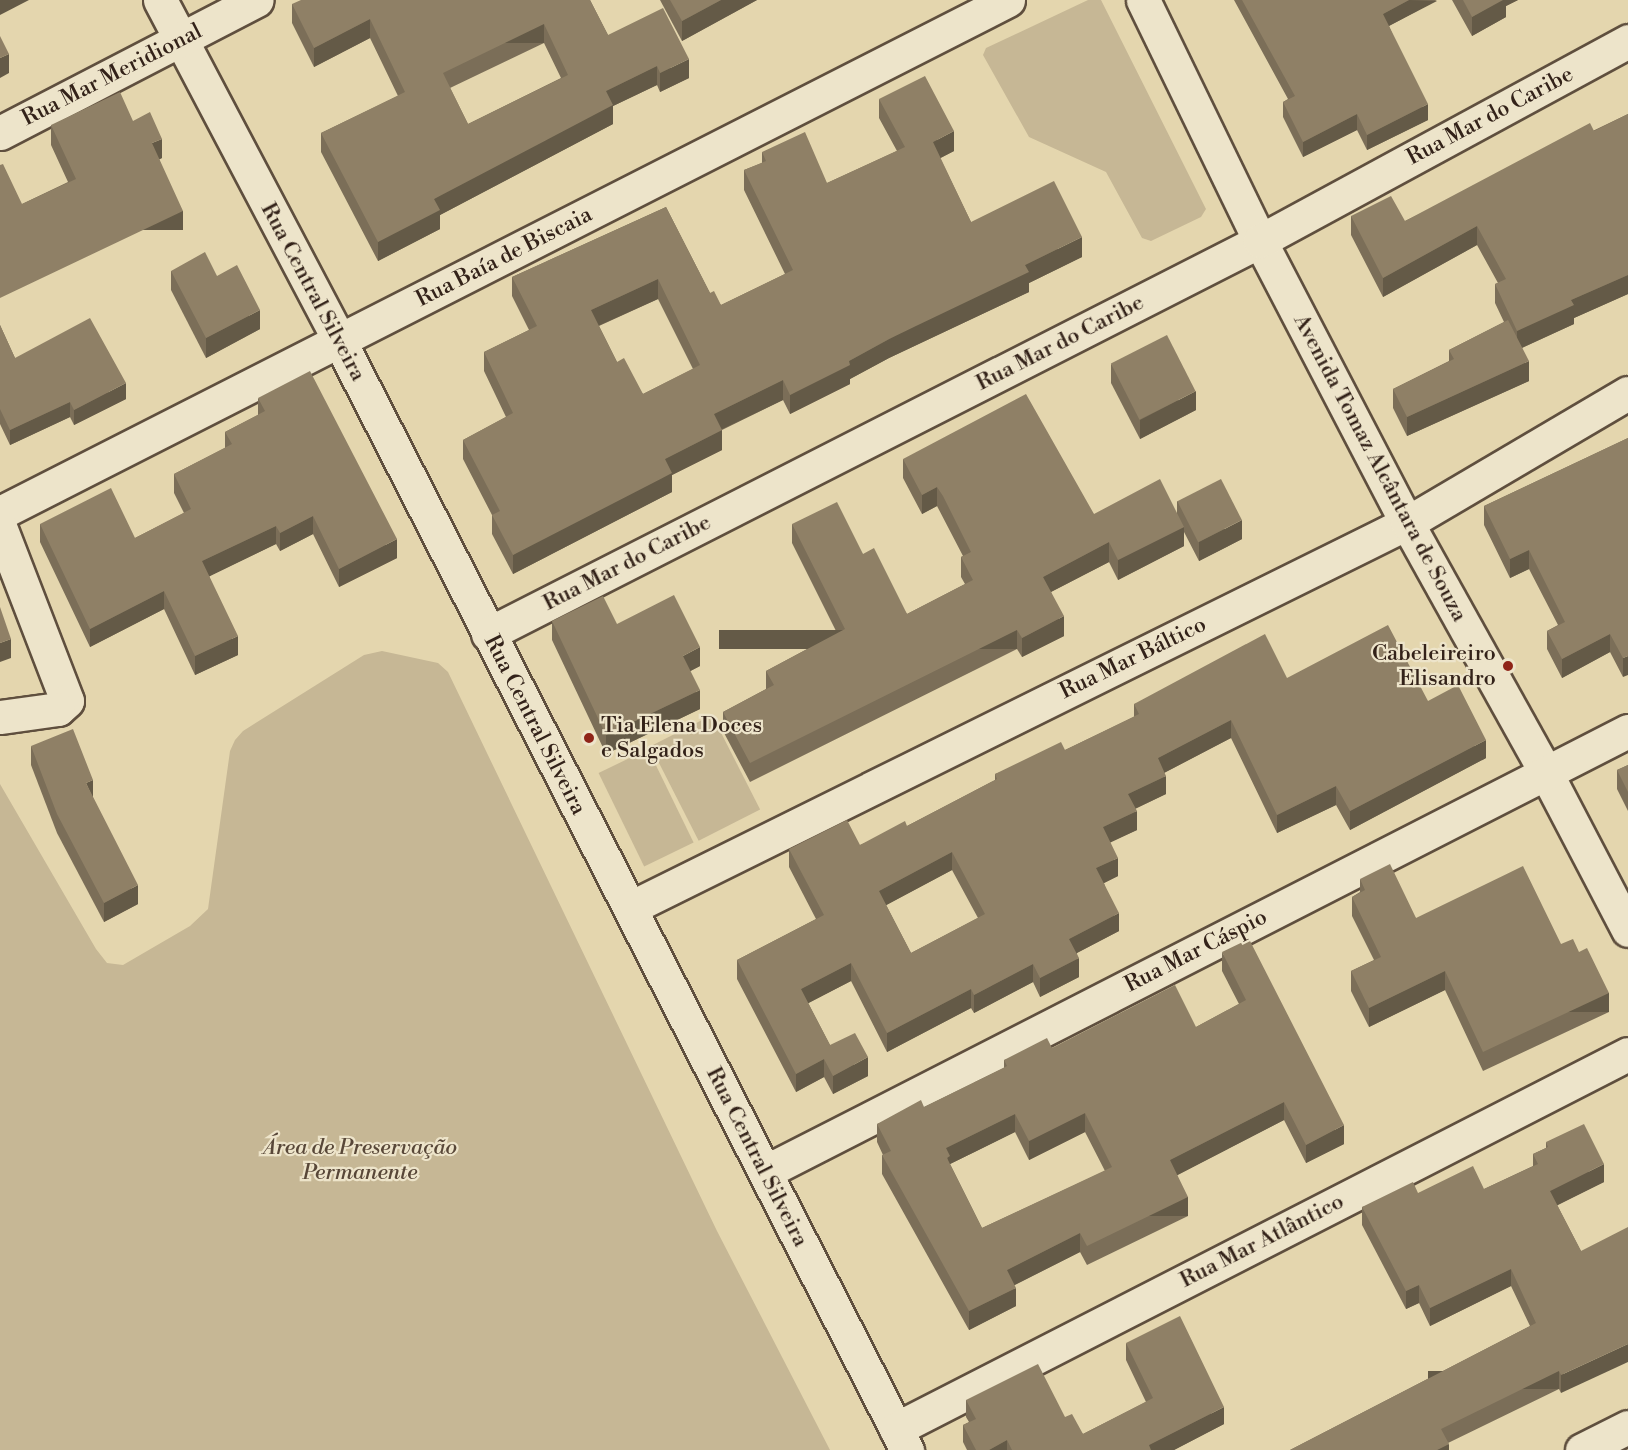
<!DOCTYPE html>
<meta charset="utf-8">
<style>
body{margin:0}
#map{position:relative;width:1628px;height:1450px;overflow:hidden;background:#e4d6ae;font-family:"Libre Bodoni",serif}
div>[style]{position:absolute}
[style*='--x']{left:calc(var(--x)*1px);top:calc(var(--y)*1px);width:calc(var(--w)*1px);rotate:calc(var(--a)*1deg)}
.green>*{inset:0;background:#c6b795;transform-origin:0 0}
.roads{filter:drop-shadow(2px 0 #5f4f3e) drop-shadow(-2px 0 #5f4f3e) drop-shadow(0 2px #5f4f3e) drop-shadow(0 -2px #5f4f3e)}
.minor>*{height:33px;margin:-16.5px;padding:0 16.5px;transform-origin:16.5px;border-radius:16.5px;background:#ede4ca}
.wall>*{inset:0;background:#7b6e58}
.shaded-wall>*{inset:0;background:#645a47;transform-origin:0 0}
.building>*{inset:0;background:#8f8066;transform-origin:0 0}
.dots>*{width:16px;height:16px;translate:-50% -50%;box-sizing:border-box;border:3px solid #ede4ca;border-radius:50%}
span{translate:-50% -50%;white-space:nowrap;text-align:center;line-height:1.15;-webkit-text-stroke:4.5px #ede4ca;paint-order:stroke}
.street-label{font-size:22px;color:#332219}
.poi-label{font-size:22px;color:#332219}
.right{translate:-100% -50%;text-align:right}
.left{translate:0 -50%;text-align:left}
.park-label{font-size:22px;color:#584738;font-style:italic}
</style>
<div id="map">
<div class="green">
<i style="clip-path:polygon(1088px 0,1101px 0,1206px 209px,1201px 217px,1151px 241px,1142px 238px,1106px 172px,1029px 137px,983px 55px,986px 48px)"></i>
<i style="clip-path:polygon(382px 651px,438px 663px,448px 672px,717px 1231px,830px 1450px,0 1450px,0 784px,96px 949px,107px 963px,123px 965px,190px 926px,208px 909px,230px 751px,235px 740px,243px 731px,364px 655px)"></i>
<i style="left:712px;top:715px;width:106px;height:69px;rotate:63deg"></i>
<i style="left:648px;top:749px;width:104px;height:55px;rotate:64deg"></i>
</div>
<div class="roads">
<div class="minor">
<i style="--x:160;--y:0;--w:386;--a:62.2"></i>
<i style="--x:340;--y:342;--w:1245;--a:62.9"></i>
<i style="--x:1143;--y:0;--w:268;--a:64.1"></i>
<i style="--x:1260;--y:241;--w:318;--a:62.5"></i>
<i style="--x:1407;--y:523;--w:286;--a:60.9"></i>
<i style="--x:1546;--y:773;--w:177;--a:62.4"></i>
<i style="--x:0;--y:133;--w:289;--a:-27.4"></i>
<i style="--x:0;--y:513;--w:1131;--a:-26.97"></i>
<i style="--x:0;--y:527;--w:186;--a:68.9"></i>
<i style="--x:67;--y:701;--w:12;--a:138"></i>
<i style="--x:58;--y:709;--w:59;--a:172.1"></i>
<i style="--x:488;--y:634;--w:866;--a:-26.98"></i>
<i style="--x:1260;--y:241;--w:419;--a:-28.5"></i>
<i style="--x:630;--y:908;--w:867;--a:-26.36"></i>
<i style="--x:1407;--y:523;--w:256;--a:-30.5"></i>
<i style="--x:765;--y:1172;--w:969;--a:-27.07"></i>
<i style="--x:896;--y:1429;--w:822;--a:-27.13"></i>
<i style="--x:1582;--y:1450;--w:51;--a:-26.6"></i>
</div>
</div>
<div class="wall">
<i style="clip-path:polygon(evenodd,590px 0,608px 35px,689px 78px,660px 92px,657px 85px,613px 106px,613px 124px,440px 215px,440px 229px,378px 261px,321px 152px,321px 133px,398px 96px,370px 38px,314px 67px,292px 23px,292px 4px,590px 0,544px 43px,561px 78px,468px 124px,450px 88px,544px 43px)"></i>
<i style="clip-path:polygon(660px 0,757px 0,682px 41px)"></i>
<i style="clip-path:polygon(1234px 0,1437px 0,1389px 26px,1428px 120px,1367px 150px,1357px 130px,1303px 157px,1283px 117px,1283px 102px,1288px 99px)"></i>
<i style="clip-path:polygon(1452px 0,1518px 0,1506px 6px,1506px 17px,1472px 36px)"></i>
<i style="clip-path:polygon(evenodd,879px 99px,954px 151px,940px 158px,971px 222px,1082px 257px,1029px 283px,1029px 292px,889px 358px,850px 379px,850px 384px,790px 414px,783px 400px,722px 430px,722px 450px,672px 475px,672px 492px,513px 574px,492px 534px,492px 515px,463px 459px,463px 440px,506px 417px,484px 371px,484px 352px,529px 330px,512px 296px,512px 277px,666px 207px,710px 293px,721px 305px,785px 274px,744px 190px,744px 170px,762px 163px,762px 152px,827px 183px,897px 151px,879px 118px,879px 99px,658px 299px,693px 369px,643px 394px,617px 362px,599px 326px,658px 299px)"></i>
<i style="clip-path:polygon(1628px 114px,1628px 294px,1574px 318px,1574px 324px,1522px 348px,1529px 381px,1407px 436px,1393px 408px,1393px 389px,1449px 361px,1449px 350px,1504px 322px,1495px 303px,1495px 284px,1498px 283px,1477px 245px,1383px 297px,1351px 235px,1351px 216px,1405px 221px)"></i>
<i style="clip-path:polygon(133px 121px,162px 158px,159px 159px,183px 230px,22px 204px,68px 182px,51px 145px,51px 125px)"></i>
<i style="clip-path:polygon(171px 271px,217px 276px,260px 329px,206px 358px,171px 290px)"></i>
<i style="clip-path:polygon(0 325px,15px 358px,126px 399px,74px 425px,70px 417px,10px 445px,0 424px)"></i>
<i style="clip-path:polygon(1111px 364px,1196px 410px,1140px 439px,1111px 383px)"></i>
<i style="clip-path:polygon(258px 398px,397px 558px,339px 587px,313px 534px,280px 551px,276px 544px,209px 576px,238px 655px,195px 675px,164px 609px,90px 647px,40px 542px,40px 524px,135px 538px,184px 513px,174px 493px,174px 474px,225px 448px,225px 432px,258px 415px)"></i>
<i style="clip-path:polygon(1628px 438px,1623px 677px,1610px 652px,1562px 678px,1547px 649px,1547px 631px,1558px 625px,1529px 569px,1510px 578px,1484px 525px,1484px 506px)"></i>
<i style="clip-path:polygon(903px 459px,1094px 514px,1177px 515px,1177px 501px,1242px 539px,1199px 561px,1184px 532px,1184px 546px,1118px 580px,1109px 562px,1051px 592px,1064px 636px,1022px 657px,1017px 649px,750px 782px,723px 731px,723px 712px,766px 689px,766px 671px,837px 633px,792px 543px,792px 524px,863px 554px,907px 614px,965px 584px,961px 577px,961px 557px,963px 556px,937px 506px,922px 514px,903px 478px)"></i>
<i style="clip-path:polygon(552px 621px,617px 624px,700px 666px,690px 671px,700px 709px,606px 754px,552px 640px)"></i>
<i style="clip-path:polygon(evenodd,1287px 678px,1428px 701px,1486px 758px,1350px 830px,1336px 805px,1277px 833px,1231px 738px,1164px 773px,1166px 794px,1135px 809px,1137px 830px,1110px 842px,1118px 876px,1104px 883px,1119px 931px,1077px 953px,1079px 977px,1040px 997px,1033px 982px,974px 1013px,971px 1008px,887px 1052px,851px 981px,808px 1003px,830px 1045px,868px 1076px,833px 1094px,824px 1077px,796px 1092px,737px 979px,737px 960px,816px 919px,789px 867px,789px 849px,860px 845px,907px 826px,995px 780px,995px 774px,1065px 750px,1134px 717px,1134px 704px,1287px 678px,952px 870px,978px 918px,911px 953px,886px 905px,952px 870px)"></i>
<i style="clip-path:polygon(31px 746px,93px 798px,138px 904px,104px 922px,57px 833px,31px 765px)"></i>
<i style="clip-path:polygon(1628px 765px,1628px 811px,1617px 789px,1617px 770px)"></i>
<i style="clip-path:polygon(1360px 879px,1416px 918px,1561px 944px,1609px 1012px,1483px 1071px,1445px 990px,1369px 1027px,1351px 991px,1351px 971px,1374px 960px,1352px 916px,1352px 897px,1360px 892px)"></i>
<i style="clip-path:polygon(evenodd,1222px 952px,1344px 1144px,1306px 1163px,1284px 1120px,1177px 1175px,1188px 1216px,1087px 1265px,1080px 1252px,1014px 1285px,1016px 1306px,969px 1330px,882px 1174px,882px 1155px,883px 1155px,877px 1142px,877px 1124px,924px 1107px,1004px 1068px,1004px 1060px,1052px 1048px,1196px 1027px,1239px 1004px,1222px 971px,1222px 952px,1015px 1132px,1029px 1160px,1085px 1132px,1105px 1171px,982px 1228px,950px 1164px,1015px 1132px)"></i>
<i style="clip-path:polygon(1546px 1142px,1604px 1182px,1557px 1205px,1581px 1251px,1561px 1393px,1559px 1389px,1448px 1443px,1449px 1450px,1290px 1450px,1530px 1326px,1511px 1286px,1430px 1326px,1419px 1303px,1406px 1309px,1362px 1225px,1362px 1207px,1418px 1193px,1484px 1189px,1533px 1166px,1533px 1154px,1546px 1148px)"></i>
<i style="clip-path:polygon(1126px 1343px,1224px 1424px,1174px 1450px,967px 1450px,963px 1442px,963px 1425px,969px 1422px,966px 1417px,966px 1400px,1065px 1417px,1083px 1434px,1146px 1402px,1126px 1360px)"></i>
</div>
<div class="shaded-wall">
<i style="clip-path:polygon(0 0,29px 0,0 15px)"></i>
<i style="clip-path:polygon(721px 0,757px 0,682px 41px,682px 21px)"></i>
<i style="clip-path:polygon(1409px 0,1437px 1px,1383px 29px,1383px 14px)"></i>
<i style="clip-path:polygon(1501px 0,1518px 0,1506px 6px,1506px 17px,1472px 36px,1472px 17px)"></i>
<i style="clip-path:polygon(370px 19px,370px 38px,314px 67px,314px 48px)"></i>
<i style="left:544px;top:24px;width:19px;height:112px;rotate:90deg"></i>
<i style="clip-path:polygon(9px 54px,9px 73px,0 78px,0 58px)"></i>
<i style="clip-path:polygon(689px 59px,689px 78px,660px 92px,660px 73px)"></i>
<i style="clip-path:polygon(657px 66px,657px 85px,613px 106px,613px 124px,440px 215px,440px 229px,378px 261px,378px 242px,434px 199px,606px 91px)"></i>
<i style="clip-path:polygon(1428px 104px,1428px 120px,1367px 150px,1367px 135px)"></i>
<i style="clip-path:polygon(1357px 114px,1357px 130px,1303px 157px,1303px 142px)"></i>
<i style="clip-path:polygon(954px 131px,954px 151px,933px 162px,933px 142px)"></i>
<i style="clip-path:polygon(162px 139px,162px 158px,152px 163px,152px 143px)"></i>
<i style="left:183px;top:211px;width:19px;height:203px;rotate:90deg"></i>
<i style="clip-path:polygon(1477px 226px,1477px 245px,1383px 297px,1383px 278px)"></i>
<i style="clip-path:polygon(1082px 237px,1082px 257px,1029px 283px,1029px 292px,889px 358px,850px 379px,850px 384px,790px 414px,790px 395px,849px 361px,1025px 265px)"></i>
<i style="clip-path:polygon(1628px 275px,1628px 294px,1574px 318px,1574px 324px,1517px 350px,1517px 331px,1571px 300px)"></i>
<i style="clip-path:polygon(658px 279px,658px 299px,591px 329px,591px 310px)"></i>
<i style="clip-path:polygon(260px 310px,260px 329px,206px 358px,206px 338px)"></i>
<i style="clip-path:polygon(1529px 361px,1529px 381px,1407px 436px,1407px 417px)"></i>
<i style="clip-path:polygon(783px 380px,783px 400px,714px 433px,714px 414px)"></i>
<i style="clip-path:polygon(126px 383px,126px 399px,74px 425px,74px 410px)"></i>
<i style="clip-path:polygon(1196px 391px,1196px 410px,1140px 439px,1140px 420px)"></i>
<i style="clip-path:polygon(70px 402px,70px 417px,10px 445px,10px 430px)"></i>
<i style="clip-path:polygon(722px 430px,722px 450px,672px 475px,672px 492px,513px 574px,513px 555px,665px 459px)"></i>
<i style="clip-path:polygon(937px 487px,937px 506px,922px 514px,922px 495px)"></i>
<i style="clip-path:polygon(313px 516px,313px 534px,280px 551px,280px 533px)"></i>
<i style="clip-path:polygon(1242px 520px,1242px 539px,1199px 561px,1199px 542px)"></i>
<i style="clip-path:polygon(276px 526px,276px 544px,202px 580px,202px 561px)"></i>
<i style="clip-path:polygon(1184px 527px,1184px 546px,1118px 580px,1118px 560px)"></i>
<i style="clip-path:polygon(397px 539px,397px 558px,339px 587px,339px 569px)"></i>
<i style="clip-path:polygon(1109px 542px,1109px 562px,1043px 596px,1043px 577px)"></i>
<i style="clip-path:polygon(1529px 550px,1529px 569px,1510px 578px,1510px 559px)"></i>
<i style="clip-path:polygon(164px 591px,164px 609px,90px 647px,90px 629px)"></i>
<i style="clip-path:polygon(1064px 616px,1064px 636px,1022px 657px,1022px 638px)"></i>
<i style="left:1017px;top:630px;width:19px;height:298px;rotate:90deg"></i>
<i style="clip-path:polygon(1610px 634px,1610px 652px,1562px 678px,1562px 659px)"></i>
<i style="clip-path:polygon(238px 636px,238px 655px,195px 675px,195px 656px)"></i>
<i style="clip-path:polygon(11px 639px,11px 658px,0 662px,0 643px)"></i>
<i style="clip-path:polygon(700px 647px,700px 666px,683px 675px,683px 656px)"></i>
<i style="clip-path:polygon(1628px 656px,1628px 675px,1623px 677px,1623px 658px)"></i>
<i style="clip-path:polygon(700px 690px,700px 709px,606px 754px,606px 735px)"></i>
<i style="clip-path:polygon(1231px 720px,1231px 738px,1158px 776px,1158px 758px)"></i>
<i style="clip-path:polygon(1486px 740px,1486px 758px,1350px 830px,1350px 811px)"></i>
<i style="clip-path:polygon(1166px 776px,1166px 794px,1128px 812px,1128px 794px)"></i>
<i style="clip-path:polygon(93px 780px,93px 799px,86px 783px)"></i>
<i style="clip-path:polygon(1336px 786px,1336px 805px,1277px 833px,1277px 815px)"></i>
<i style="clip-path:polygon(1137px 811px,1137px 830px,1103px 846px,1103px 827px)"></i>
<i style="clip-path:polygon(952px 852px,952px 870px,879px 909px,879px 891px)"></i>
<i style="clip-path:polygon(1118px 858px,1118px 876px,1096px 887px,1096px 868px)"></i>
<i style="clip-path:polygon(138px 885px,138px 904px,104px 922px,104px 903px)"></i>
<i style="clip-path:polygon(1119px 913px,1119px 931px,1069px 957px,1069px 939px)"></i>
<i style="clip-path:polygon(1079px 958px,1079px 977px,1040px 997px,1040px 978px)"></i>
<i style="clip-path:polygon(851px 963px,851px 981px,801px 1007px,801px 989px)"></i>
<i style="clip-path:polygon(1033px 964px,1033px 982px,974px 1013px,974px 995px)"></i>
<i style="clip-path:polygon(1445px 971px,1445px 990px,1369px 1027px,1369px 1008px)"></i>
<i style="clip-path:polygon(971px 989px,971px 1008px,887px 1052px,887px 1033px)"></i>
<i style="left:1609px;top:993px;width:19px;height:139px;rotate:90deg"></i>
<i style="clip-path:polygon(868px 1057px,868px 1076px,833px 1094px,833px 1076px)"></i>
<i style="clip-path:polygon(824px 1059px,824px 1077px,796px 1092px,796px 1074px)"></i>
<i style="clip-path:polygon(1284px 1102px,1284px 1120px,1170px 1179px,1170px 1160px)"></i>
<i style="clip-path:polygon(1085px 1113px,1085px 1132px,1029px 1160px,1029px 1141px)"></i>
<i style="clip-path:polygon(1015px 1114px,1015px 1132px,950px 1164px,950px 1175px,946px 1148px)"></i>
<i style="clip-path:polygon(1344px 1125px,1344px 1144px,1306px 1163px,1306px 1145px)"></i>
<i style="clip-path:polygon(1604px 1164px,1604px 1182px,1550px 1209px,1550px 1191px)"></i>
<i style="left:1188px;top:1197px;width:19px;height:112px;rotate:90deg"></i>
<i style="clip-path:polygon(1080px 1233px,1080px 1252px,1007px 1289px,1007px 1270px)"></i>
<i style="clip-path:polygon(1511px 1269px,1511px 1286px,1430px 1326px,1430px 1308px)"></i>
<i style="clip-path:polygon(1419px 1285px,1419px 1303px,1406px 1309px,1406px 1291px)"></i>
<i style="clip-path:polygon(1016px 1288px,1016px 1306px,969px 1330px,969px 1311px)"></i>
<i style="clip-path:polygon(1628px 1344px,1628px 1362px,1561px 1393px,1561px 1375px)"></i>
<i style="left:1559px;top:1371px;width:18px;height:131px;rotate:90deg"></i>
<i style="clip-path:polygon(1224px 1407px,1224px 1424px,1174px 1450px,1149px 1450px,1149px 1445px)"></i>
<i style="clip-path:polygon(1007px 1440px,1007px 1450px,989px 1450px)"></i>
<i style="clip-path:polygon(1449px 1444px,1449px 1450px,1437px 1450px)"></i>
</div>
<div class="building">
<i style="clip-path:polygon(evenodd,301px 0,590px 0,608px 35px,663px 8px,689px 59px,660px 73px,657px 66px,606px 91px,613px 105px,434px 199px,440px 210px,378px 242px,321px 133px,405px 92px,370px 19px,314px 48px,292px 4px,301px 0,544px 24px,568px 75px,468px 124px,443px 73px,544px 24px)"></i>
<i style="clip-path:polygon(670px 0,721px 0,682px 21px)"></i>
<i style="clip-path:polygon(1242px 0,1409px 0,1383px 14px,1428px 104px,1367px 135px,1357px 114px,1303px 142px,1283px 102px,1295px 96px)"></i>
<i style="clip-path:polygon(1463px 0,1503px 0,1472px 17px)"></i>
<i style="clip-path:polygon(0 36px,9px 54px,0 58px)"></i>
<i style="clip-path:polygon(evenodd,925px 76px,954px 131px,933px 142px,971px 222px,1054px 181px,1082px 237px,1025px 265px,1029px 272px,889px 339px,849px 361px,850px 365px,790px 395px,783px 380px,714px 414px,722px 430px,665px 459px,672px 473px,513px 555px,492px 515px,500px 511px,463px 440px,513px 413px,484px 352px,537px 326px,512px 277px,666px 207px,710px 293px,714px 291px,721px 305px,793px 270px,744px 170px,766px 161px,762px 152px,805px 132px,827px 183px,905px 147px,879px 99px,925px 76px,658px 279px,700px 365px,643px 394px,624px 358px,617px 362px,591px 310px,658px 279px)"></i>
<i style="clip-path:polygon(120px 92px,133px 121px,150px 112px,162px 139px,152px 143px,183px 211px,0 298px,0 165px,3px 164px,22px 204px,76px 179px,51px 125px)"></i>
<i style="clip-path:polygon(1628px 114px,1628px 275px,1571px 300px,1574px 305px,1517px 331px,1495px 284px,1506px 279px,1477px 226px,1383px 278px,1351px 216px,1391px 196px,1405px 221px,1590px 123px,1594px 131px)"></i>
<i style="clip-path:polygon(205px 252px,217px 276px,237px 265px,260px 310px,206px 338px,171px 271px)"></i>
<i style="clip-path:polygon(90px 318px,126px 383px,74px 410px,70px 402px,10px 430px,0 409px,0 325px,15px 358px)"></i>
<i style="clip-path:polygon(1508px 320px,1529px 361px,1407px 417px,1393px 389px,1454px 359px,1449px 350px)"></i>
<i style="left:1167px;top:335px;width:63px;height:63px;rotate:63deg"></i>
<i style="clip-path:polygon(310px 371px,397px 539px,339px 569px,313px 516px,280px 533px,276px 526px,202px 561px,238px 636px,195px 656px,164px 591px,90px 629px,40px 524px,111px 488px,135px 538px,191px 509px,174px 474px,232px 444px,225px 432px,265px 411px,258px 398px)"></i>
<i style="clip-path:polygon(1026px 394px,1094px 514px,1160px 479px,1184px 527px,1118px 560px,1109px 542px,1043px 577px,1064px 616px,1022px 638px,1017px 630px,750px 763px,723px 712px,774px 685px,766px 671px,845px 629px,792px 524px,837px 502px,863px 554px,874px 548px,907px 614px,973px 580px,961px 557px,971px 552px,943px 496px,937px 487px,922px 495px,903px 459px)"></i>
<i style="clip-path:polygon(1628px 438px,1628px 656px,1623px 658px,1610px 634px,1562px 659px,1547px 631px,1565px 622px,1529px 550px,1510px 559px,1484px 506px)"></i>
<i style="left:1221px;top:479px;width:46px;height:49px;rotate:63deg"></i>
<i style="clip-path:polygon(674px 595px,700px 647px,683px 656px,700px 690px,606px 735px,552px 621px,603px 596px,617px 624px)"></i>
<i style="clip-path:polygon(0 607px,11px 639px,0 643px)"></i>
<i style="clip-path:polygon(evenodd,1388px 625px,1428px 701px,1458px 685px,1486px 740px,1350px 811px,1336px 786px,1277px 815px,1231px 720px,1158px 758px,1166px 776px,1128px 794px,1137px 811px,1103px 827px,1118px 858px,1096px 868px,1119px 913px,1069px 939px,1079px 958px,1040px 978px,1033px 964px,974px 995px,971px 989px,887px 1033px,851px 963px,801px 989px,830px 1045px,855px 1033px,868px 1057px,833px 1076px,824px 1059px,796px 1074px,737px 960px,824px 915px,789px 849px,847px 820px,860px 845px,905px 821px,907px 826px,997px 779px,995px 774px,1061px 742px,1065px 750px,1139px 714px,1134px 704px,1265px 634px,1287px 678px,1388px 625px,952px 852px,985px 914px,911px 953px,879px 891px,952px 852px)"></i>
<i style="clip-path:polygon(73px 729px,93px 780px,86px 783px,138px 885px,104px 903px,57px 814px,31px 746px)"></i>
<i style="clip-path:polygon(1628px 765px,1628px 792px,1617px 770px)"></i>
<i style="clip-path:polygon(1390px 864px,1416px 918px,1523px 866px,1561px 944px,1573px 939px,1579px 952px,1587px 948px,1609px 993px,1483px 1052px,1445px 971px,1369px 1008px,1351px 971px,1381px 957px,1352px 897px,1365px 890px,1360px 879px)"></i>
<i style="clip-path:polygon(evenodd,1249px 939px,1344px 1125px,1306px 1145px,1284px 1102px,1170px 1160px,1188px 1197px,1087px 1246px,1080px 1233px,1007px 1270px,1016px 1288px,969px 1311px,882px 1155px,891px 1151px,877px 1124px,921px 1100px,924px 1107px,1007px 1066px,1004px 1060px,1047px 1038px,1052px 1048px,1175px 985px,1196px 1027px,1246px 1000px,1222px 952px,1249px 939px,1085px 1113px,1112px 1167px,982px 1228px,947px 1158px,950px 1156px,946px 1148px,1015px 1114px,1029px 1141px,1085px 1113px)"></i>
<i style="clip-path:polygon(1584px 1124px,1604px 1164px,1550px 1191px,1581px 1251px,1628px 1227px,1628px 1344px,1561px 1375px,1559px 1371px,1441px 1429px,1449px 1444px,1437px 1450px,1290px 1450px,1536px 1323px,1511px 1269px,1430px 1308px,1419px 1285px,1406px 1291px,1362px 1207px,1413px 1182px,1418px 1193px,1473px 1166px,1484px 1189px,1538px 1164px,1533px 1154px,1548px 1147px,1546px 1142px)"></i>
<i style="clip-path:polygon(1180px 1316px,1224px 1407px,1149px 1445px,1151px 1450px,1012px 1450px,1007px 1440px,989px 1450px,976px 1450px,963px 1425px,976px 1419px,966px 1400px,1038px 1364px,1065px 1417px,1072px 1414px,1083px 1434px,1153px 1398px,1126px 1343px)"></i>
</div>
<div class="dots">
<i style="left:1508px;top:666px;background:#8f2418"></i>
<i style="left:589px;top:738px;background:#8f2418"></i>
</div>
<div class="street-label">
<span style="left:112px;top:75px;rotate:-27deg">Rua Mar Meridional</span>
<span style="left:1490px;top:116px;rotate:-28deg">Rua Mar do Caribe</span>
<span style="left:504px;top:257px;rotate:-27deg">Rua Baía de Biscaia</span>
<span style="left:313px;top:292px;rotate:62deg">Rua Central Silveira</span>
<span style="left:1060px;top:343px;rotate:-27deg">Rua Mar do Caribe</span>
<span style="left:1380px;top:468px;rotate:62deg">Avenida Tomaz Alcântara de Souza</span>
<span style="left:627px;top:563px;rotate:-27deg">Rua Mar do Caribe</span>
<span style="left:1133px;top:658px;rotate:-26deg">Rua Mar Báltico</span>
<span style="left:535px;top:725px;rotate:63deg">Rua Central Silveira</span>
<span style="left:1196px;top:951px;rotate:-27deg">Rua Mar Cáspio</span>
<span style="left:757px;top:1157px;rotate:63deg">Rua Central Silveira</span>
<span style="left:1262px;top:1241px;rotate:-27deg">Rua Mar Atlântico</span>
</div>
<div class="poi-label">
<span class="right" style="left:1496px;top:666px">Cabeleireiro<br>Elisandro</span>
<span class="left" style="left:601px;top:738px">Tia Elena Doces<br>e Salgados</span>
</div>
<div class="park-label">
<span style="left:360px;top:1160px">Área de Preservação<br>Permanente</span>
</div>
</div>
